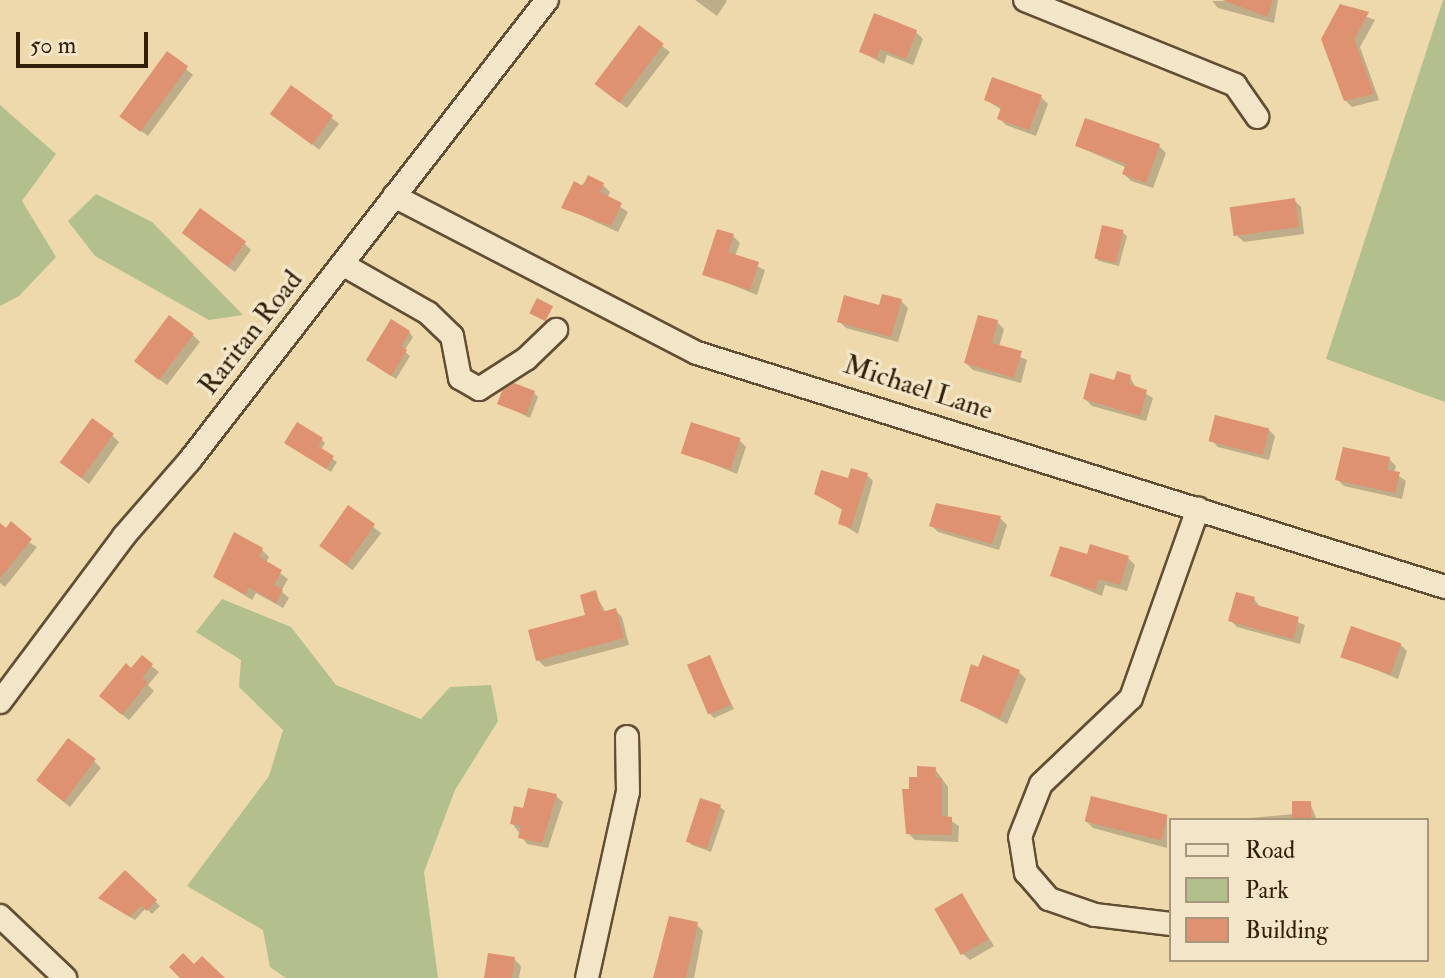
<!DOCTYPE html>
<style>
body{margin:0}
#map{position:relative;width:1445px;height:978px;overflow:hidden;background:#edd9ab;font-family:"IM FELL Double Pica",serif}
div>[style]{position:absolute}
[style*='--x']{left:calc(var(--x)*1px);top:calc(var(--y)*1px);width:calc(var(--w)*1px);rotate:calc(var(--a)*1deg)}
.green>*{inset:0;background:#b3c08d}
.shadow>*{inset:0;background:#0003;transform-origin:0 0}
.building>*{inset:0;background:#de9272;transform-origin:0 0}
.roads{filter:drop-shadow(2px 0 #624e32) drop-shadow(-2px 0 #624e32) drop-shadow(0 2px #624e32) drop-shadow(0 -2px #624e32)}
.minor>*{height:22px;margin:-11px;padding:0 11px;transform-origin:11px;border-radius:11px;background:#f3e6c8}
span{translate:-50% -50%;white-space:nowrap;text-align:center;line-height:1.15;-webkit-text-stroke:7px #f3e6c8;paint-order:stroke}
.street-label{font-size:28px;color:#331f09}
.legend{position:absolute;left:1169px;top:818px;width:260px;height:144px;box-sizing:border-box;background:#f3e6c8;border:2px solid #a6967c;margin:0;padding:10px 14px;list-style:none;font-size:24px;color:#331f09}
.legend li{display:flex;align-items:center;gap:16px;height:40px}
.legend b{width:40px;border:2px solid #a6967c}
.scale{position:absolute;left:16px;top:32px;width:132px;height:36px;box-sizing:border-box;border:4px solid #331f09;border-top:0;padding-left:10px;font-size:24px;line-height:28px;white-space:nowrap;color:#331f09;-webkit-text-stroke:6px #f3e6c8;paint-order:stroke}
</style>
<div id="map">
<div class="green">
<i style="clip-path:polygon(1443px 0,1445px 0,1445px 402px,1326px 359px)"></i>
<i style="clip-path:polygon(0 105px,56px 154px,22px 201px,56px 257px,19px 296px,0 306px)"></i>
<i style="clip-path:polygon(96px 194px,152px 222px,243px 315px,209px 320px,95px 256px,68px 221px)"></i>
<i style="clip-path:polygon(222px 599px,291px 627px,336px 685px,421px 719px,450px 687px,491px 685px,498px 721px,455px 790px,424px 872px,438px 978px,286px 978px,270px 967px,263px 930px,187px 886px,269px 776px,283px 730px,239px 687px,241px 660px,196px 632px)"></i>
</div>
<div class="shadow">
<i style="clip-path:polygon(695px 0,726px 0,727px 1px,717px 16px)"></i>
<i style="clip-path:polygon(1278px 0,1274px 23px,1218px 8px,1212px 1px)"></i>
<i style="clip-path:polygon(1341px 7px,1375px 20px,1360px 47px,1379px 100px,1352px 107px,1345px 100px)"></i>
<i style="clip-path:polygon(639px 28px,670px 52px,627px 108px,603px 90px)"></i>
<i style="clip-path:polygon(916px 32px,923px 39px,913px 65px,887px 55px,884px 64px,861px 52px)"></i>
<i style="clip-path:polygon(168px 54px,193px 75px,148px 136px,129px 122px)"></i>
<i style="left:292px;top:88px;width:59px;height:33px;rotate:37deg"></i>
<i style="clip-path:polygon(1041px 97px,1048px 104px,1036px 136px,1006px 125px,999px 118px,1002px 110px,986px 100px)"></i>
<i style="clip-path:polygon(1077px 146px,1159px 146px,1166px 153px,1153px 188px,1131px 181px,1124px 174px,1127px 168px)"></i>
<i style="clip-path:polygon(588px 178px,603px 185px,610px 192px,607px 198px,628px 212px,618px 232px,563px 207px)"></i>
<i style="clip-path:polygon(1294px 200px,1301px 207px,1304px 234px,1244px 242px,1237px 236px)"></i>
<i style="clip-path:polygon(1122px 232px,1127px 236px,1119px 266px,1099px 261px,1095px 257px)"></i>
<i style="clip-path:polygon(733px 236px,740px 243px,735px 256px,765px 270px,757px 295px,705px 274px)"></i>
<i style="clip-path:polygon(191px 240px,244px 243px,251px 250px,235px 272px)"></i>
<i style="clip-path:polygon(901px 301px,908px 308px,898px 342px,846px 328px,839px 321px)"></i>
<i style="clip-path:polygon(997px 322px,1004px 329px,999px 347px,1027px 360px,1021px 383px,973px 370px,966px 363px)"></i>
<i style="clip-path:polygon(409px 332px,413px 337px,404px 351px,410px 356px,396px 379px,368px 360px)"></i>
<i style="clip-path:polygon(193px 335px,200px 342px,167px 385px,144px 368px)"></i>
<i style="clip-path:polygon(1130px 377px,1136px 388px,1153px 398px,1146px 421px,1092px 406px,1085px 399px)"></i>
<i style="clip-path:polygon(534px 393px,538px 397px,530px 418px,499px 403px)"></i>
<i style="clip-path:polygon(1268px 429px,1275px 436px,1269px 460px,1218px 447px,1211px 440px)"></i>
<i style="clip-path:polygon(112px 435px,119px 442px,89px 484px,62px 463px)"></i>
<i style="clip-path:polygon(321px 439px,325px 443px,321px 450px,337px 462px,331px 472px,287px 443px)"></i>
<i style="clip-path:polygon(739px 440px,746px 447px,737px 474px,683px 452px)"></i>
<i style="clip-path:polygon(1389px 459px,1396px 466px,1394px 473px,1406px 481px,1402px 499px,1344px 486px,1337px 479px)"></i>
<i style="clip-path:polygon(867px 475px,873px 481px,858px 534px,840px 523px,844px 511px,816px 493px)"></i>
<i style="left:349px;top:508px;width:41px;height:47px;rotate:38deg"></i>
<i style="clip-path:polygon(1000px 518px,1007px 525px,999px 550px,938px 532px,931px 525px)"></i>
<i style="clip-path:polygon(0 525px,37px 547px,5px 587px,0 583px)"></i>
<i style="clip-path:polygon(235px 535px,262px 550px,269px 557px,266px 563px,288px 579px,281px 591px,289px 598px,283px 608px,256px 593px,252px 600px,216px 577px)"></i>
<i style="clip-path:polygon(1088px 556px,1128px 558px,1135px 565px,1127px 591px,1105px 585px,1102px 596px,1053px 576px)"></i>
<i style="clip-path:polygon(595px 593px,606px 613px,615px 610px,622px 617px,629px 645px,545px 667px,538px 660px,588px 616px)"></i>
<i style="clip-path:polygon(1254px 599px,1261px 608px,1305px 625px,1300px 644px,1237px 627px,1230px 620px)"></i>
<i style="clip-path:polygon(1400px 644px,1407px 651px,1398px 679px,1343px 656px)"></i>
<i style="clip-path:polygon(142px 658px,159px 672px,148px 685px,154px 691px,129px 720px,108px 703px)"></i>
<i style="clip-path:polygon(709px 658px,734px 709px,714px 718px,710px 714px)"></i>
<i style="clip-path:polygon(1019px 672px,1026px 679px,1007px 724px,963px 701px)"></i>
<i style="clip-path:polygon(94px 761px,101px 768px,70px 807px,45px 787px)"></i>
<i style="clip-path:polygon(935px 769px,948px 787px,948px 819px,959px 826px,958px 842px,915px 840px,908px 833px,911px 791px)"></i>
<i style="clip-path:polygon(556px 796px,563px 802px,548px 848px,527px 844px,512px 823px)"></i>
<i style="clip-path:polygon(1310px 803px,1317px 820px,1230px 820px,1294px 814px)"></i>
<i style="clip-path:polygon(720px 807px,725px 811px,711px 852px,692px 845px,688px 841px)"></i>
<i style="clip-path:polygon(1167px 817px,1167px 848px,1093px 828px,1086px 821px)"></i>
<i style="clip-path:polygon(125px 873px,160px 906px,152px 914px,146px 908px,135px 920px,105px 902px)"></i>
<i style="clip-path:polygon(962px 895px,994px 946px,970px 960px,963px 954px)"></i>
<i style="clip-path:polygon(696px 924px,703px 931px,694px 978px,655px 978px)"></i>
<i style="clip-path:polygon(514px 959px,521px 966px,519px 978px,486px 978px)"></i>
</div>
<div class="building">
<i style="clip-path:polygon(1223px 0,1273px 0,1267px 17px)"></i>
<i style="clip-path:polygon(1340px 4px,1369px 12px,1354px 39px,1374px 94px,1344px 101px,1321px 39px)"></i>
<i style="clip-path:polygon(874px 13px,917px 30px,906px 59px,880px 49px,877px 59px,859px 52px)"></i>
<i style="left:639px;top:25px;width:31px;height:74px;rotate:37deg"></i>
<i style="left:167px;top:51px;width:26px;height:81px;rotate:36deg"></i>
<i style="clip-path:polygon(992px 77px,1042px 95px,1029px 130px,997px 119px,1001px 107px,984px 100px)"></i>
<i style="left:291px;top:85px;width:52px;height:36px;rotate:36deg"></i>
<i style="clip-path:polygon(1085px 118px,1160px 144px,1146px 183px,1122px 174px,1126px 164px,1075px 146px)"></i>
<i style="clip-path:polygon(588px 175px,604px 183px,600px 192px,622px 203px,611px 226px,561px 208px,574px 181px,583px 186px)"></i>
<i style="left:1295px;top:198px;width:29px;height:66px;rotate:82deg"></i>
<i style="left:200px;top:208px;width:57px;height:31px;rotate:36deg"></i>
<i style="left:1102px;top:225px;width:22px;height:34px;rotate:13deg"></i>
<i style="clip-path:polygon(717px 229px,734px 234px,728px 252px,759px 262px,750px 290px,702px 275px)"></i>
<i style="clip-path:polygon(882px 294px,902px 299px,891px 337px,837px 322px,844px 295px,879px 305px)"></i>
<i style="left:537px;top:298px;width:18px;height:17px;rotate:27deg"></i>
<i style="left:169px;top:315px;width:31px;height:58px;rotate:37deg"></i>
<i style="clip-path:polygon(978px 315px,998px 320px,992px 343px,1022px 351px,1014px 378px,964px 363px)"></i>
<i style="clip-path:polygon(391px 319px,410px 331px,401px 346px,407px 350px,391px 376px,366px 360px)"></i>
<i style="clip-path:polygon(1117px 371px,1131px 375px,1129px 384px,1147px 390px,1140px 416px,1083px 399px,1090px 373px,1114px 380px)"></i>
<i style="clip-path:polygon(514px 383px,535px 391px,526px 415px,497px 404px,502px 391px)"></i>
<i style="left:1215px;top:415px;width:56px;height:27px;rotate:14deg"></i>
<i style="left:92px;top:418px;width:27px;height:55px;rotate:36deg"></i>
<i style="clip-path:polygon(297px 422px,323px 438px,318px 446px,334px 456px,326px 469px,284px 443px)"></i>
<i style="left:691px;top:422px;width:52px;height:33px;rotate:18deg"></i>
<i style="clip-path:polygon(1343px 447px,1390px 457px,1387px 470px,1400px 472px,1395px 493px,1335px 480px)"></i>
<i style="clip-path:polygon(851px 468px,868px 473px,851px 528px,838px 524px,842px 509px,814px 494px,821px 470px,848px 478px)"></i>
<i style="clip-path:polygon(936px 503px,1001px 516px,992px 544px,929px 526px)"></i>
<i style="left:348px;top:505px;width:33px;height:50px;rotate:35deg"></i>
<i style="clip-path:polygon(11px 521px,32px 539px,0 578px,0 523px,6px 528px)"></i>
<i style="clip-path:polygon(234px 532px,263px 548px,259px 557px,282px 570px,274px 585px,283px 590px,276px 603px,249px 587px,245px 595px,213px 577px)"></i>
<i style="clip-path:polygon(1090px 544px,1129px 556px,1120px 585px,1099px 579px,1095px 590px,1050px 576px,1060px 546px,1087px 554px)"></i>
<i style="clip-path:polygon(596px 590px,602px 612px,616px 608px,624px 638px,536px 661px,528px 630px,585px 615px,580px 595px)"></i>
<i style="clip-path:polygon(1236px 592px,1255px 597px,1253px 604px,1299px 617px,1293px 639px,1228px 621px)"></i>
<i style="left:1351px;top:626px;width:53px;height:33px;rotate:19deg"></i>
<i style="clip-path:polygon(142px 655px,153px 664px,142px 678px,148px 682px,122px 715px,99px 696px,126px 663px,131px 668px)"></i>
<i style="left:710px;top:655px;width:54px;height:25px;rotate:67deg"></i>
<i style="clip-path:polygon(983px 655px,1020px 670px,1000px 718px,960px 701px,971px 664px,978px 667px)"></i>
<i style="left:68px;top:738px;width:35px;height:53px;rotate:37deg"></i>
<i style="clip-path:polygon(917px 766px,936px 767px,935px 778px,942px 778px,942px 816px,952px 817px,952px 835px,906px 834px,902px 789px,909px 789px,909px 777px,917px 777px)"></i>
<i style="clip-path:polygon(528px 788px,557px 794px,542px 843px,518px 838px,521px 826px,510px 824px,514px 806px,523px 808px)"></i>
<i style="left:1091px;top:796px;width:79px;height:26px;rotate:14deg"></i>
<i style="left:700px;top:798px;width:22px;height:46px;rotate:18deg"></i>
<i style="left:1292px;top:801px;width:19px;height:19px"></i>
<i style="clip-path:polygon(125px 870px,157px 900px,147px 911px,141px 906px,130px 917px,98px 898px)"></i>
<i style="left:962px;top:893px;width:53px;height:32px;rotate:60deg"></i>
<i style="clip-path:polygon(669px 916px,698px 922px,686px 978px,653px 978px)"></i>
<i style="clip-path:polygon(183px 953px,194px 964px,202px 956px,225px 978px,180px 978px,169px 967px)"></i>
<i style="clip-path:polygon(488px 953px,515px 957px,512px 978px,484px 978px)"></i>
</div>
<div class="roads">
<div class="minor">
<i style="--x:1025;--y:0;--w:227;--a:22"></i>
<i style="--x:1235;--y:85;--w:39;--a:55"></i>
<i style="--x:394;--y:196;--w:341;--a:27.4"></i>
<i style="--x:697;--y:353;--w:784;--a:17.37"></i>
<i style="--x:342;--y:264;--w:99;--a:29.7"></i>
<i style="--x:428;--y:313;--w:33;--a:44"></i>
<i style="--x:452;--y:336;--w:43;--a:79.2"></i>
<i style="--x:460;--y:378;--w:22;--a:30"></i>
<i style="--x:479;--y:389;--w:56;--a:-32.6"></i>
<i style="--x:526;--y:359;--w:42;--a:-44"></i>
<i style="--x:0;--y:702;--w:207;--a:-53.2"></i>
<i style="--x:124;--y:536;--w:101;--a:-49"></i>
<i style="--x:190;--y:460;--w:582;--a:-52.19"></i>
<i style="--x:0;--y:916;--w:90;--a:43.6"></i>
<i style="--x:1171;--y:924;--w:77;--a:-173.2"></i>
<i style="--x:1095;--y:915;--w:49;--a:-160.8"></i>
<i style="--x:1049;--y:899;--w:35;--a:-131"></i>
<i style="--x:1026;--y:873;--w:36;--a:-99"></i>
<i style="--x:1020;--y:837;--w:57;--a:-68.4"></i>
<i style="--x:1041;--y:784;--w:124;--a:-43.7"></i>
<i style="--x:1131;--y:698;--w:201;--a:-70.5"></i>
<i style="--x:587;--y:978;--w:190;--a:-77.6"></i>
<i style="--x:628;--y:792;--w:55;--a:-91"></i>
</div>
</div>
<div class="street-label">
<span style="left:251px;top:333px;rotate:-52deg">Raritan Road</span>
<span style="left:918px;top:388px;rotate:18deg">Michael Lane</span>
</div>
<ul class="legend">
<li><b style="height:10px;background:#f3e6c8"></b>Road</li>
<li><b style="height:22px;background:#b3c08d"></b>Park</li>
<li><b style="height:22px;background:#de9272"></b>Building</li>
</ul>
<div class="scale">50 m</div>
</div>
